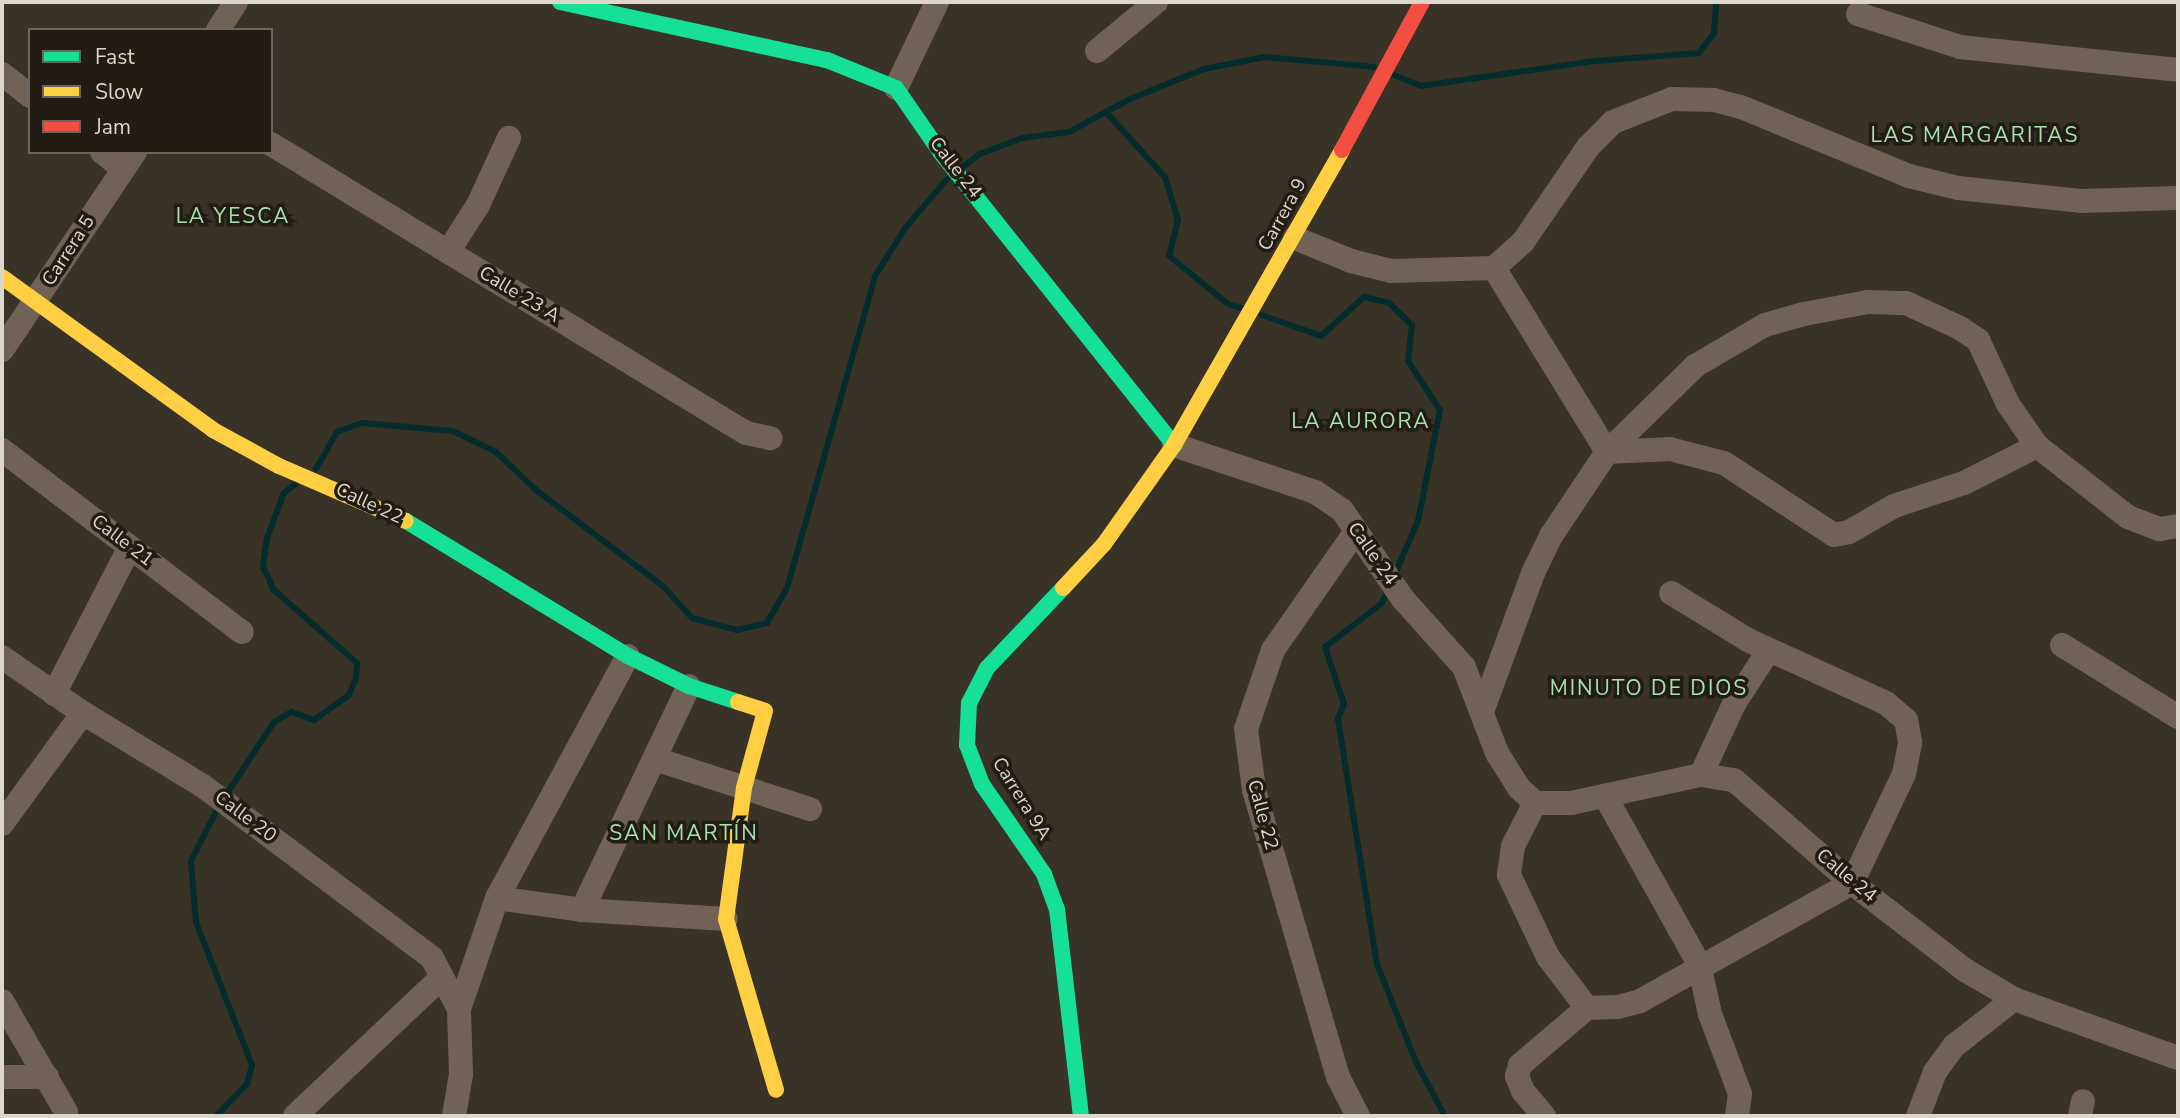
<!DOCTYPE html>
<meta charset="utf-8">
<style>
body{margin:0}
#map{position:relative;width:2180px;height:1118px;overflow:hidden;background:#393227;font-family:"Nunito Sans",sans-serif}
div>[style]{position:absolute}
[style*='--x']{left:calc(var(--x)*1px);top:calc(var(--y)*1px);width:calc(var(--w)*1px);rotate:calc(var(--a)*1deg)}
.stream>*{height:6px;margin:-3px;padding:0 3px;transform-origin:3px;border-radius:3px;background:#052c2c}
.street>*{height:24px;margin:-12px;padding:0 12px;transform-origin:12px;border-radius:12px;background:#716256}
.fast>*{height:16px;margin:-8px;padding:0 8px;transform-origin:8px;border-radius:8px;background:#16e098}
.slow>*{height:16px;margin:-8px;padding:0 8px;transform-origin:8px;border-radius:8px;background:#ffcf43}
.jam>*{height:16px;margin:-8px;padding:0 8px;transform-origin:8px;border-radius:8px;background:#f24e42}
span{translate:-50% -50%;white-space:nowrap;text-align:center;line-height:1.15;-webkit-text-stroke:7px #221c14;paint-order:stroke}
.street-label{font-size:19px;color:#ddd6ca}
.neighbourhood-label{font-size:21px;color:#a6e2a9;letter-spacing:2px}
.frame{position:absolute;inset:0;border:4px solid #ddd6ca;pointer-events:none}
.legend{position:absolute;left:28px;top:28px;width:245px;height:126px;box-sizing:border-box;background:#221c14;border:2px solid #6d665d;margin:0;padding:9px 12px;list-style:none;font-size:21px;color:#ddd6ca}
.legend li{display:flex;align-items:center;gap:14px;height:35px}
.legend b{width:35px;border:2px solid #6d665d}
</style>
<div id="map">
<div class="stream">
<i style="--x:1394;--y:75;--w:29;--a:22"></i>
<i style="--x:1421;--y:86;--w:176;--a:-8.2"></i>
<i style="--x:1595;--y:61;--w:104;--a:-4.4"></i>
<i style="--x:1699;--y:53;--w:25;--a:-53"></i>
<i style="--x:1714;--y:33;--w:31;--a:-86"></i>
<i style="--x:1106;--y:112;--w:88;--a:47.8"></i>
<i style="--x:1165;--y:177;--w:45;--a:73.2"></i>
<i style="--x:1178;--y:220;--w:37;--a:104"></i>
<i style="--x:1169;--y:256;--w:76;--a:39.1"></i>
<i style="--x:1228;--y:304;--w:14;--a:17"></i>
<i style="--x:964;--y:166;--w:20;--a:-37"></i>
<i style="--x:980;--y:154;--w:45;--a:-20.9"></i>
<i style="--x:1022;--y:138;--w:47;--a:-7.3"></i>
<i style="--x:1069;--y:132;--w:69;--a:-28.4"></i>
<i style="--x:1130;--y:99;--w:80;--a:-22.1"></i>
<i style="--x:1204;--y:69;--w:62;--a:-11.1"></i>
<i style="--x:1265;--y:57;--w:109;--a:5.2"></i>
<i style="--x:1262;--y:315;--w:63;--a:19.6"></i>
<i style="--x:1321;--y:336;--w:58;--a:-42.2"></i>
<i style="--x:1364;--y:297;--w:26;--a:13"></i>
<i style="--x:1389;--y:303;--w:32;--a:44"></i>
<i style="--x:1412;--y:325;--w:36;--a:96"></i>
<i style="--x:1408;--y:361;--w:59;--a:56.9"></i>
<i style="--x:1440;--y:410;--w:113;--a:101.2"></i>
<i style="--x:1418;--y:521;--w:60;--a:113.6"></i>
<i style="--x:316;--y:469;--w:43;--a:-60.4"></i>
<i style="--x:337;--y:432;--w:27;--a:-20"></i>
<i style="--x:362;--y:423;--w:91;--a:5"></i>
<i style="--x:453;--y:431;--w:48;--a:26"></i>
<i style="--x:496;--y:452;--w:55;--a:43.5"></i>
<i style="--x:536;--y:490;--w:159;--a:37.1"></i>
<i style="--x:663;--y:586;--w:43;--a:47.8"></i>
<i style="--x:692;--y:618;--w:47;--a:14.9"></i>
<i style="--x:737;--y:630;--w:31;--a:-13"></i>
<i style="--x:767;--y:623;--w:40;--a:-60.3"></i>
<i style="--x:787;--y:588;--w:324;--a:-74.2"></i>
<i style="--x:875;--y:276;--w:58;--a:-57.7"></i>
<i style="--x:906;--y:227;--w:63;--a:-49.5"></i>
<i style="--x:1388;--y:590;--w:14;--a:115"></i>
<i style="--x:1382;--y:603;--w:72;--a:142.3"></i>
<i style="--x:1325;--y:647;--w:60;--a:71.6"></i>
<i style="--x:1344;--y:704;--w:16;--a:112"></i>
<i style="--x:1338;--y:719;--w:248;--a:81"></i>
<i style="--x:1377;--y:964;--w:105;--a:68.3"></i>
<i style="--x:1416;--y:1062;--w:61;--a:61.8"></i>
<i style="--x:226;--y:795;--w:87;--a:-56.7"></i>
<i style="--x:274;--y:722;--w:20;--a:-30"></i>
<i style="--x:291;--y:712;--w:24;--a:19"></i>
<i style="--x:314;--y:720;--w:43;--a:-35.5"></i>
<i style="--x:349;--y:695;--w:18;--a:-68"></i>
<i style="--x:356;--y:678;--w:15;--a:-86"></i>
<i style="--x:357;--y:663;--w:111;--a:-138.7"></i>
<i style="--x:274;--y:590;--w:26;--a:-115"></i>
<i style="--x:263;--y:566;--w:28;--a:-82"></i>
<i style="--x:267;--y:538;--w:48;--a:-69.3"></i>
<i style="--x:284;--y:493;--w:15;--a:-37"></i>
<i style="--x:216;--y:1116;--w:45;--a:-45.9"></i>
<i style="--x:247;--y:1084;--w:20;--a:-75"></i>
<i style="--x:252;--y:1065;--w:154;--a:-111.4"></i>
<i style="--x:196;--y:922;--w:61;--a:-94.7"></i>
<i style="--x:191;--y:861;--w:64;--a:-63"></i>
</div>
<div class="street">
<i style="--x:1858;--y:14;--w:107;--a:17.9"></i>
<i style="--x:1960;--y:47;--w:219;--a:6"></i>
<i style="--x:218;--y:30;--w:33;--a:-57"></i>
<i style="--x:1097;--y:51;--w:77;--a:-39.7"></i>
<i style="--x:2;--y:74;--w:36;--a:38"></i>
<i style="--x:896;--y:88;--w:95;--a:-64.5"></i>
<i style="--x:271;--y:144;--w:556;--a:31.32"></i>
<i style="--x:746;--y:433;--w:25;--a:12"></i>
<i style="--x:102;--y:152;--w:27;--a:39"></i>
<i style="--x:1295;--y:238;--w:61;--a:22.3"></i>
<i style="--x:1351;--y:261;--w:41;--a:14"></i>
<i style="--x:1391;--y:271;--w:103;--a:-1.7"></i>
<i style="--x:1494;--y:268;--w:39;--a:-42"></i>
<i style="--x:1523;--y:242;--w:115;--a:-55.6"></i>
<i style="--x:1588;--y:147;--w:35;--a:-45"></i>
<i style="--x:1613;--y:122;--w:63;--a:-21.3"></i>
<i style="--x:1672;--y:99;--w:42;--a:1.4"></i>
<i style="--x:1714;--y:100;--w:28;--a:15"></i>
<i style="--x:1741;--y:107;--w:182;--a:22.3"></i>
<i style="--x:1909;--y:176;--w:50;--a:13.8"></i>
<i style="--x:1958;--y:188;--w:125;--a:6"></i>
<i style="--x:2082;--y:201;--w:96;--a:-1.8"></i>
<i style="--x:448;--y:252;--w:56;--a:-57.4"></i>
<i style="--x:478;--y:205;--w:74;--a:-65.2"></i>
<i style="--x:1494;--y:268;--w:216;--a:58.4"></i>
<i style="--x:1607;--y:452;--w:63;--a:-2.7"></i>
<i style="--x:1670;--y:449;--w:56;--a:14.5"></i>
<i style="--x:1724;--y:463;--w:131;--a:33.2"></i>
<i style="--x:1834;--y:535;--w:15;--a:-11"></i>
<i style="--x:1849;--y:532;--w:52;--a:-30"></i>
<i style="--x:1894;--y:506;--w:74;--a:-18.2"></i>
<i style="--x:1964;--y:483;--w:82;--a:-26.9"></i>
<i style="--x:2;--y:350;--w:239;--a:-56.1"></i>
<i style="--x:1174;--y:445;--w:149;--a:18.4"></i>
<i style="--x:1315;--y:492;--w:32;--a:34"></i>
<i style="--x:1342;--y:510;--w:108;--a:55.6"></i>
<i style="--x:1403;--y:599;--w:91;--a:48.1"></i>
<i style="--x:1464;--y:667;--w:92;--a:69"></i>
<i style="--x:1497;--y:753;--w:41;--a:57.8"></i>
<i style="--x:1519;--y:788;--w:22;--a:43"></i>
<i style="--x:1535;--y:803;--w:36;--a:0"></i>
<i style="--x:1571;--y:803;--w:133;--a:-12.2"></i>
<i style="--x:1701;--y:775;--w:33;--a:9"></i>
<i style="--x:1734;--y:780;--w:157;--a:41.1"></i>
<i style="--x:1852;--y:883;--w:143;--a:37.6"></i>
<i style="--x:1965;--y:970;--w:57;--a:30.6"></i>
<i style="--x:2014;--y:999;--w:174;--a:19.8"></i>
<i style="--x:2;--y:450;--w:301;--a:37.2"></i>
<i style="--x:1356;--y:531;--w:145;--a:124.9"></i>
<i style="--x:1273;--y:650;--w:83;--a:108.9"></i>
<i style="--x:1246;--y:729;--w:62;--a:82.5"></i>
<i style="--x:1254;--y:790;--w:299;--a:73.7"></i>
<i style="--x:1338;--y:1077;--w:44;--a:62.9"></i>
<i style="--x:2062;--y:645;--w:137;--a:31.8"></i>
<i style="--x:2;--y:657;--w:98;--a:34.7"></i>
<i style="--x:83;--y:713;--w:140;--a:31.3"></i>
<i style="--x:203;--y:786;--w:286;--a:36.9"></i>
<i style="--x:432;--y:958;--w:58;--a:62.1"></i>
<i style="--x:54;--y:694;--w:165;--a:-62.7"></i>
<i style="--x:1483;--y:709;--w:145;--a:-69.8"></i>
<i style="--x:1533;--y:573;--w:41;--a:-64.1"></i>
<i style="--x:1551;--y:536;--w:101;--a:-56.3"></i>
<i style="--x:1607;--y:452;--w:123;--a:-44.3"></i>
<i style="--x:1695;--y:366;--w:81;--a:-30.4"></i>
<i style="--x:1765;--y:325;--w:41;--a:-15.8"></i>
<i style="--x:1804;--y:314;--w:65;--a:-10.6"></i>
<i style="--x:1868;--y:302;--w:38;--a:2"></i>
<i style="--x:1906;--y:303;--w:60;--a:24.8"></i>
<i style="--x:1960;--y:328;--w:22;--a:34"></i>
<i style="--x:1978;--y:340;--w:71;--a:64.9"></i>
<i style="--x:2008;--y:404;--w:51;--a:55.4"></i>
<i style="--x:2037;--y:446;--w:115;--a:38"></i>
<i style="--x:2128;--y:517;--w:34;--a:21"></i>
<i style="--x:2160;--y:529;--w:18;--a:-9"></i>
<i style="--x:655;--y:759;--w:163;--a:17.9"></i>
<i style="--x:1701;--y:775;--w:78;--a:-65.1"></i>
<i style="--x:1734;--y:704;--w:64;--a:-57.1"></i>
<i style="--x:1605;--y:796;--w:193;--a:60.8"></i>
<i style="--x:1699;--y:964;--w:51;--a:77.6"></i>
<i style="--x:1710;--y:1014;--w:85;--a:69.4"></i>
<i style="--x:1740;--y:1094;--w:22;--a:98"></i>
<i style="--x:1535;--y:803;--w:48;--a:117.1"></i>
<i style="--x:1513;--y:846;--w:29;--a:98"></i>
<i style="--x:1509;--y:875;--w:91;--a:64.6"></i>
<i style="--x:1548;--y:957;--w:64;--a:52.6"></i>
<i style="--x:1587;--y:1008;--w:31;--a:-2"></i>
<i style="--x:1618;--y:1007;--w:23;--a:-15"></i>
<i style="--x:1640;--y:1001;--w:243;--a:-29.1"></i>
<i style="--x:1852;--y:883;--w:121;--a:-64.5"></i>
<i style="--x:1904;--y:774;--w:33;--a:-79"></i>
<i style="--x:1910;--y:742;--w:22;--a:-100"></i>
<i style="--x:1906;--y:720;--w:26;--a:-140"></i>
<i style="--x:1886;--y:703;--w:152;--a:-155.5"></i>
<i style="--x:1748;--y:640;--w:90;--a:-148.6"></i>
<i style="--x:2;--y:824;--w:137;--a:-53.9"></i>
<i style="--x:497;--y:898;--w:86;--a:8"></i>
<i style="--x:582;--y:910;--w:144;--a:3.6"></i>
<i style="--x:582;--y:910;--w:248;--a:-64.5"></i>
<i style="--x:2;--y:1001;--w:128;--a:60"></i>
<i style="--x:2;--y:1077;--w:45;--a:0"></i>
<i style="--x:295;--y:1116;--w:202;--a:-43.4"></i>
<i style="--x:454;--y:1116;--w:43;--a:-80.5"></i>
<i style="--x:461;--y:1074;--w:65;--a:-91.8"></i>
<i style="--x:459;--y:1009;--w:117;--a:-71.1"></i>
<i style="--x:497;--y:898;--w:275;--a:-61.6"></i>
<i style="--x:1544;--y:1116;--w:33;--a:-130"></i>
<i style="--x:1523;--y:1091;--w:16;--a:-112"></i>
<i style="--x:1517;--y:1076;--w:11;--a:-75"></i>
<i style="--x:1520;--y:1065;--w:88;--a:-40.4"></i>
<i style="--x:1918;--y:1116;--w:47;--a:-68.9"></i>
<i style="--x:1935;--y:1072;--w:32;--a:-54"></i>
<i style="--x:1954;--y:1046;--w:76;--a:-38.1"></i>
<i style="--x:2080;--y:1116;--w:15;--a:-79"></i>
</div>
<div class="fast">
<i style="--x:560;--y:2;--w:273;--a:12.3"></i>
<i style="--x:827;--y:60;--w:74;--a:22.1"></i>
<i style="--x:896;--y:88;--w:79;--a:55.3"></i>
<i style="--x:941;--y:153;--w:374;--a:51.4"></i>
<i style="--x:406;--y:521;--w:260;--a:31.3"></i>
<i style="--x:628;--y:656;--w:68;--a:26.2"></i>
<i style="--x:689;--y:686;--w:52;--a:18.1"></i>
<i style="--x:1063;--y:588;--w:110;--a:133.5"></i>
<i style="--x:987;--y:668;--w:39;--a:117"></i>
<i style="--x:969;--y:703;--w:42;--a:92.7"></i>
<i style="--x:967;--y:745;--w:42;--a:69"></i>
<i style="--x:982;--y:784;--w:109;--a:55.4"></i>
<i style="--x:1044;--y:874;--w:37;--a:70"></i>
<i style="--x:1057;--y:909;--w:208;--a:83.4"></i>
</div>
<div class="slow">
<i style="--x:2;--y:277;--w:261;--a:35.9"></i>
<i style="--x:213;--y:430;--w:75;--a:28.6"></i>
<i style="--x:279;--y:466;--w:138;--a:23.4"></i>
<i style="--x:1063;--y:588;--w:60;--a:-47"></i>
<i style="--x:1104;--y:544;--w:121;--a:-54.7"></i>
<i style="--x:1174;--y:445;--w:339;--a:-60.3"></i>
<i style="--x:738;--y:702;--w:28;--a:18"></i>
<i style="--x:765;--y:711;--w:80;--a:105.3"></i>
<i style="--x:744;--y:788;--w:132;--a:97.8"></i>
<i style="--x:726;--y:919;--w:178;--a:73.7"></i>
</div>
<div class="jam">
<i style="--x:1342;--y:150;--w:168;--a:-61.6"></i>
</div>
<div class="street-label">
<span style="left:955px;top:168px;rotate:52deg">Calle 24</span>
<span style="left:1283px;top:215px;rotate:-61deg">Carrera 9</span>
<span style="left:69px;top:251px;rotate:-57deg">Carrera 5</span>
<span style="left:519px;top:295px;rotate:31deg">Calle 23 A</span>
<span style="left:369px;top:504px;rotate:25deg">Calle 22</span>
<span style="left:122px;top:541px;rotate:37deg">Calle 21</span>
<span style="left:1372px;top:554px;rotate:55deg">Calle 24</span>
<span style="left:1021px;top:799px;rotate:58deg">Carrera 9A</span>
<span style="left:1262px;top:815px;rotate:75deg">Calle 22</span>
<span style="left:245px;top:817px;rotate:37deg">Calle 20</span>
<span style="left:1846px;top:876px;rotate:40deg">Calle 24</span>
</div>
<div class="neighbourhood-label">
<span style="left:1975px;top:135px">LAS MARGARITAS</span>
<span style="left:233px;top:216px">LA YESCA</span>
<span style="left:1361px;top:421px">LA AURORA</span>
<span style="left:1649px;top:688px">MINUTO DE DIOS</span>
<span style="left:684px;top:833px">SAN MARTÍN</span>
</div>
<div class="frame"></div>
<ul class="legend">
<li><b style="height:9px;background:#16e098"></b>Fast</li>
<li><b style="height:9px;background:#ffcf43"></b>Slow</li>
<li><b style="height:9px;background:#f24e42"></b>Jam</li>
</ul>
</div>
